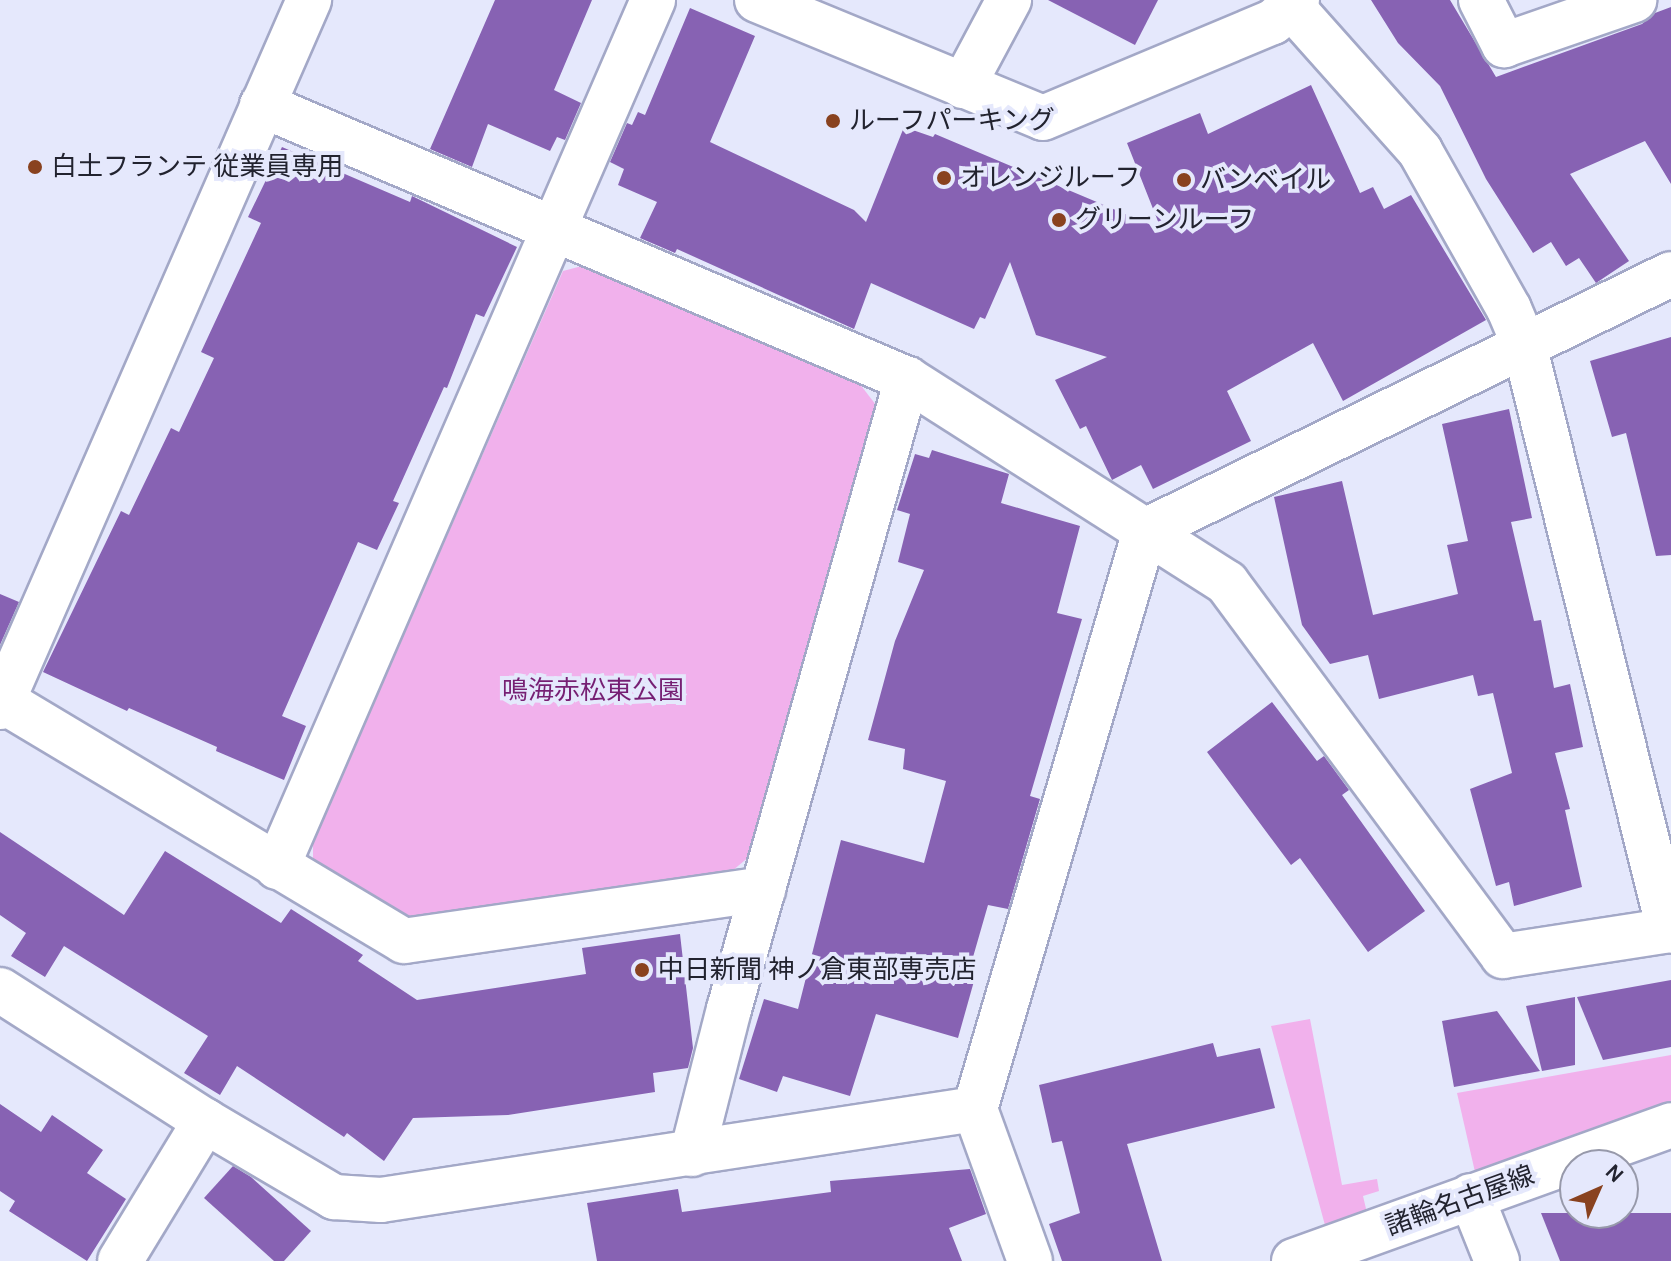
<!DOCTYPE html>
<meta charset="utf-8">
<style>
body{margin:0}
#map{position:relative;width:1671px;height:1261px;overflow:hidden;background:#e5e8fc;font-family:Karla,"Noto Sans JP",sans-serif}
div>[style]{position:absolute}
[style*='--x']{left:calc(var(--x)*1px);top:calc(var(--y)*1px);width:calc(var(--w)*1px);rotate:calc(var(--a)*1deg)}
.green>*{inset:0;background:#f1b1ec}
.building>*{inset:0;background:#8762b3}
.roads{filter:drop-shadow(2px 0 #a3a8c7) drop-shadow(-2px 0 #a3a8c7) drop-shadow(0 2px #a3a8c7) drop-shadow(0 -2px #a3a8c7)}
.street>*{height:44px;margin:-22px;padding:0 22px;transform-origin:22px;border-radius:22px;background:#fff}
.dots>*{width:22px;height:22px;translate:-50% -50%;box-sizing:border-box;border:4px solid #e5e8fc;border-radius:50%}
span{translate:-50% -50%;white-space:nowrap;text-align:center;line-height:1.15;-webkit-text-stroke:8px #e5e8fc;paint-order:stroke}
.poi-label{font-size:26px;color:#22232f}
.left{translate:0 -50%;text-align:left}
.park-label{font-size:26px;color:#761f73}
.street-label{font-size:26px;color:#22232f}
.north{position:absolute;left:1559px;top:1149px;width:80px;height:80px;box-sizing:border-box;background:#e5e8fc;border:2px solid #9799aa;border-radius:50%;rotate:45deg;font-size:22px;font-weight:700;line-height:32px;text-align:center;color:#22232f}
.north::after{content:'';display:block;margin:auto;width:28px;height:36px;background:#89421f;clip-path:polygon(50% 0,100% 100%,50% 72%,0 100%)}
</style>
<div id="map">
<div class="green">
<i style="clip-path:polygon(582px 266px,859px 383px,876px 405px,750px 856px,732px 871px,406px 920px,313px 863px,313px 842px,563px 271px)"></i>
<i style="clip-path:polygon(1310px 1019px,1342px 1185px,1377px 1179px,1379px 1191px,1363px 1196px,1367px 1213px,1326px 1229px,1271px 1026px)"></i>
<i style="clip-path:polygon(1671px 1055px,1671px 1105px,1475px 1172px,1457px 1093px)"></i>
</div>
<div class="building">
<i style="clip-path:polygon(495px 0,592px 0,554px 90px,581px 103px,565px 140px,557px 137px,550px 151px,488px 124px,472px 167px,430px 149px)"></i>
<i style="clip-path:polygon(1048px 0,1158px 0,1135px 45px)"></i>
<i style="clip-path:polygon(1371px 0,1450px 0,1496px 77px,1642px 24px,1655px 13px,1671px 7px,1671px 184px,1645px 141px,1570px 174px,1629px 261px,1596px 283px,1579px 258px,1566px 266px,1551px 242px,1533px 253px,1486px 179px,1440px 86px,1398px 43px)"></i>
<i style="clip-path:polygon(690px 8px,755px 36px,710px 142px,854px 210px,866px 222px,904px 127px,933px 137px,935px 134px,1161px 229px,1127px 143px,1200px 113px,1208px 134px,1311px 85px,1360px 193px,1373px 187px,1384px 209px,1411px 195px,1486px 320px,1343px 401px,1313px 343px,1227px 391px,1251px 441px,1153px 489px,1141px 465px,1112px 480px,1086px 426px,1080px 429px,1055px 380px,1107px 357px,1036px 335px,1010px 262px,985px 319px,980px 317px,974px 329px,871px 283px,854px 329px,677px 249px,675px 253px,640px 238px,657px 202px,618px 185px,624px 169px,610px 162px,627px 123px,632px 125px,638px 112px,645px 115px)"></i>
<i style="clip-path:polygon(282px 147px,410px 202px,412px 196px,517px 247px,484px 317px,476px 314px,447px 388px,444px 387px,393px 501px,399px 503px,377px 550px,358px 542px,282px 716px,306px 726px,284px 780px,216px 751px,217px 747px,129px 708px,127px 711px,43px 672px,121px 511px,129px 515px,171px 428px,179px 432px,214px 358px,201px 352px,261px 223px,248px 217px)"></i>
<i style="clip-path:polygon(1671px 337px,1671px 555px,1656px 556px,1626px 433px,1612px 437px,1590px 361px)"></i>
<i style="clip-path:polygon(1509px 409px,1532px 518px,1511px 522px,1534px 621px,1541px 620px,1554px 688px,1570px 684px,1583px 747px,1555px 753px,1570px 809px,1565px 810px,1582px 887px,1514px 906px,1509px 882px,1496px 886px,1470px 789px,1512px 773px,1493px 693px,1478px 696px,1473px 675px,1379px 699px,1368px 655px,1330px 664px,1302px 625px,1274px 497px,1342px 481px,1373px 615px,1458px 594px,1447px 545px,1468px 541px,1442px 424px)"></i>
<i style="clip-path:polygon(932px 450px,1009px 474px,1001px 503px,1080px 526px,1057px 613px,1082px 619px,1030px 796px,1040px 799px,1008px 909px,988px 905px,969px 971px,976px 974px,958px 1038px,876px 1014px,850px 1096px,783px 1076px,777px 1092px,739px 1079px,764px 999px,798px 1009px,841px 840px,924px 863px,946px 781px,903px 769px,905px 749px,868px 740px,895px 641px,924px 570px,898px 562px,910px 514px,897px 510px,915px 454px,929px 458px)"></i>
<i style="clip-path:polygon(0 594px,19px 602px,0 645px)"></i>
<i style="clip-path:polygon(1272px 702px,1317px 761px,1324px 756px,1349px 790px,1342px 795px,1425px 911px,1368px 952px,1300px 858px,1291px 865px,1207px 752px)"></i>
<i style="clip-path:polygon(0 832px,124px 915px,165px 851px,281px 923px,291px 909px,363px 955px,358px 961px,417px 1000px,586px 974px,582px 948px,680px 934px,693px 1048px,688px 1068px,653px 1073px,655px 1092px,508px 1115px,413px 1118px,384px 1161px,347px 1133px,344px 1137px,237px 1066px,220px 1095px,184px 1073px,208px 1036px,64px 946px,45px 977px,11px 956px,26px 933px,0 915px)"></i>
<i style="clip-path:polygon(1671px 980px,1671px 1047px,1603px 1060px,1577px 997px)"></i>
<i style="clip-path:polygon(1575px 997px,1575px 1065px,1542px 1071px,1526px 1006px)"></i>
<i style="clip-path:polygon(1497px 1011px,1540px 1071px,1454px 1087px,1442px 1021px)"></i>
<i style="clip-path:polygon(1213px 1043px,1217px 1057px,1260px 1048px,1275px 1108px,1127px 1144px,1162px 1261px,1062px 1261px,1049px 1224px,1080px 1213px,1062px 1141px,1052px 1143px,1039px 1085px)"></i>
<i style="clip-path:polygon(0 1104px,41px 1132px,52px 1115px,103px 1150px,87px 1173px,126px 1199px,87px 1261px,9px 1211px,15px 1201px,0 1191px)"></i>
<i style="clip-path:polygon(233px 1166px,251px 1177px,311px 1231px,284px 1261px,274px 1261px,204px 1198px)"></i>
<i style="clip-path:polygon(970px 1169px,986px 1214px,949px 1228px,962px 1261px,597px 1261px,587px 1203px,678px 1189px,682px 1212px,831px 1192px,830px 1181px)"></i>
<i style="clip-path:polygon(1541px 1213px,1671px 1213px,1671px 1261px,1560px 1261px)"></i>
</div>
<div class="roads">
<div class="street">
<i style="--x:757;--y:0;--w:309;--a:22.4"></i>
<i style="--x:1043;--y:118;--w:249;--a:-22.7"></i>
<i style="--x:1273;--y:22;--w:24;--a:-42"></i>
<i style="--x:1297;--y:0;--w:8;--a:135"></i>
<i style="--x:1291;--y:6;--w:194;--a:48.3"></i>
<i style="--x:1420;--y:151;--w:181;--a:60.6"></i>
<i style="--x:1509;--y:309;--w:38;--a:67"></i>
<i style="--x:1524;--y:344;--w:604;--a:76.1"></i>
<i style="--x:1481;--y:0;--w:51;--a:62.9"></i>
<i style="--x:1504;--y:45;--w:138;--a:-19.1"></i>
<i style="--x:963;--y:86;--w:98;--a:-61.9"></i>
<i style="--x:262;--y:105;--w:701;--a:23.02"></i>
<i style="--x:907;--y:379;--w:379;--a:32.5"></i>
<i style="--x:1227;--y:583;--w:464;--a:53.5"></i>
<i style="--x:1503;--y:956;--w:170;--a:-8.8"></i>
<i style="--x:3;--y:701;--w:467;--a:30.9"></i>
<i style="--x:404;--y:941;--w:363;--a:-8.2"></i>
<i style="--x:0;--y:707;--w:772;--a:-66.39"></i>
<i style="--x:277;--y:867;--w:945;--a:-66.55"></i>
<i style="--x:0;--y:990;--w:243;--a:32.6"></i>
<i style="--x:205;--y:1121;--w:150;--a:30.5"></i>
<i style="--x:334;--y:1197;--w:47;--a:3.7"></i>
<i style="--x:381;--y:1200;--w:601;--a:-8.71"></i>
<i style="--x:692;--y:1154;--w:150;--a:-75.7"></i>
<i style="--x:729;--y:1009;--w:655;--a:-74.22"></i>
<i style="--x:1471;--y:1196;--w:70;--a:68.2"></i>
<i style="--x:120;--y:1261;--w:164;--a:-58.7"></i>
<i style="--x:1030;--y:1261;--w:162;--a:-109.9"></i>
<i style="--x:975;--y:1109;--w:602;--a:-73.61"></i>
<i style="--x:1145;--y:531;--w:585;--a:-26.04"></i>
<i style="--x:1294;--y:1261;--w:401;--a:-19.8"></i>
</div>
</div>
<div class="dots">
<i style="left:833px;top:121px;background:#89421f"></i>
<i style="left:35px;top:167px;background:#89421f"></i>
<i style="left:944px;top:178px;background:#89421f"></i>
<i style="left:1184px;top:180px;background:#89421f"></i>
<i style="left:1059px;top:220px;background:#89421f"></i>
<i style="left:642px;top:970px;background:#89421f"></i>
</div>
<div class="poi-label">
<span class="left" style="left:849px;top:121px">ルーフパーキング</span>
<span class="left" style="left:51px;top:167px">白土フランテ 従業員専用</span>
<span class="left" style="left:960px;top:178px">オレンジルーフ</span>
<span class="left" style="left:1200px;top:180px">バンベイル</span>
<span class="left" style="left:1075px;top:220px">グリーンルーフ</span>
<span class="left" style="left:658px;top:970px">中日新聞 神ノ倉東部専売店</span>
</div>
<div class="park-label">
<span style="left:593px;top:691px">鳴海赤松東公園</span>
</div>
<div class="street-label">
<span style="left:1460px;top:1201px;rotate:-20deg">諸輪名古屋線</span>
</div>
<div class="north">N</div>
</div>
